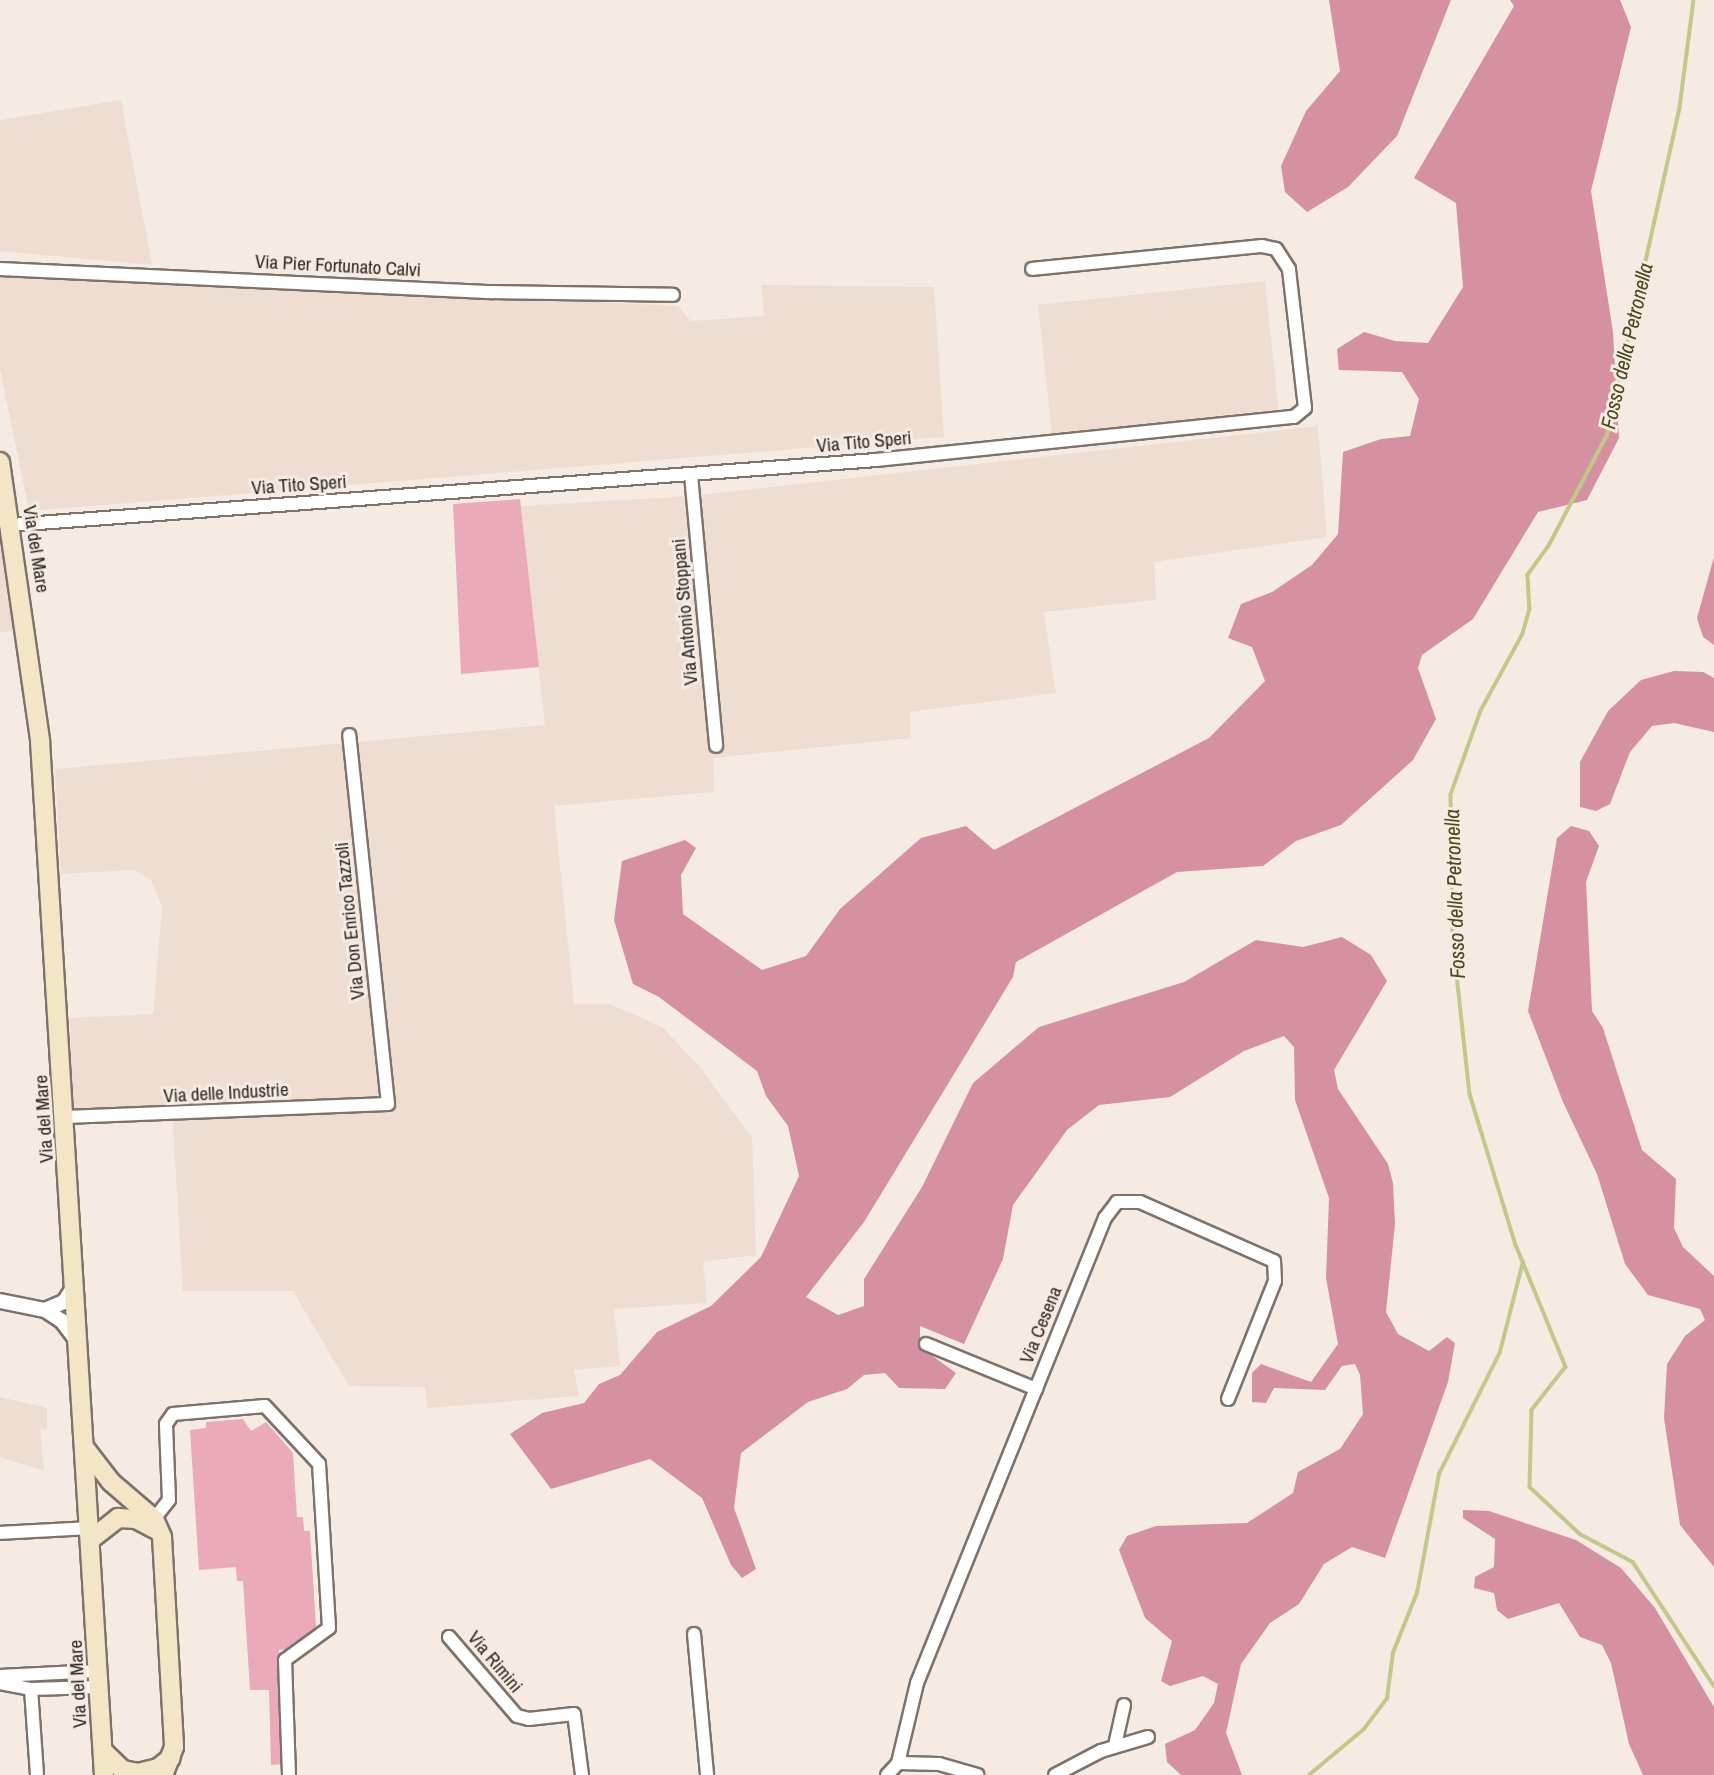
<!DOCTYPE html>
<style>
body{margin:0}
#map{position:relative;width:1714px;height:1775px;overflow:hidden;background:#f5ebe3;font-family:"Archivo Narrow",sans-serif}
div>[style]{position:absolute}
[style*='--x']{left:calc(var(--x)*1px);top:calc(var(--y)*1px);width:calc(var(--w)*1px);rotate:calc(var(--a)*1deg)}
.built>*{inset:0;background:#efddd2;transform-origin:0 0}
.green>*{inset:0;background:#eaaab9}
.forest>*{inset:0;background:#d591a2}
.stream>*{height:3.5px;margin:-1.75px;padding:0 1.75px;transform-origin:1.75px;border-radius:1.75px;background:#c2c888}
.roads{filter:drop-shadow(2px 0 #7d736c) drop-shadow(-2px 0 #7d736c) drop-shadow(0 2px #7d736c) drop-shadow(0 -2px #7d736c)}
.minor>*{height:12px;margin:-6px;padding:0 6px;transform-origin:6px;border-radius:6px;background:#fff}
.tertiary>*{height:14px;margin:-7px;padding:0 7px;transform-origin:7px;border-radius:7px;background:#fff}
.secondary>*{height:18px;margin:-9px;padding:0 9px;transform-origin:9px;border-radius:9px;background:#f3e5c5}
span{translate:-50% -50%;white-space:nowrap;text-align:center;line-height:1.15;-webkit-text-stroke:6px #f5ebe3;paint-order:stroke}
.street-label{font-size:19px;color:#2d2926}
.water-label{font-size:21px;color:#474a1a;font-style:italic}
</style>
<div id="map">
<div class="built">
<i style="clip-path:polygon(121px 100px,152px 265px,0 251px,0 120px)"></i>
<i style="clip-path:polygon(0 273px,678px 306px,691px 321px,764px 316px,761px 285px,934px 287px,944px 437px,29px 511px,0 369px)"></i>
<i style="left:1265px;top:281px;width:129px;height:228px;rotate:84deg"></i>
<i style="clip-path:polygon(1318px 426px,1327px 537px,1154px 562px,1156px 600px,1044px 612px,1056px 693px,910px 712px,911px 738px,713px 758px,714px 792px,554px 806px,574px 1004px,610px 1004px,662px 1027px,700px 1067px,752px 1138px,756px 1255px,703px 1262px,707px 1303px,614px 1309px,620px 1366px,574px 1370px,579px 1396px,427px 1408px,425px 1387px,349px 1386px,293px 1291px,183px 1291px,172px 1110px,72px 1108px,70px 1018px,153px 1014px,162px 907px,151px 880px,133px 870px,61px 874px,55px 769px,545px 725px,521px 506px,691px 496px)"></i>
<i style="clip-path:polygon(0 536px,13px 631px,0 632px)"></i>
<i style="clip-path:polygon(0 1397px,47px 1408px,47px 1429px,40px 1430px,44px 1471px,0 1457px)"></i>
</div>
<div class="green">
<i style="clip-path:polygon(520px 499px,539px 667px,461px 674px,453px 504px)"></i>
<i style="clip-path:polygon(243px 1419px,251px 1431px,266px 1422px,293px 1453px,297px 1517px,303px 1517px,304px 1531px,310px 1531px,316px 1627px,291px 1649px,279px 1650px,285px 1764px,271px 1765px,269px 1690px,250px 1690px,243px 1581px,237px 1581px,236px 1567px,199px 1570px,190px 1430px,206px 1428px,206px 1422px)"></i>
</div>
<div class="forest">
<i style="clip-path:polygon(1329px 0,1451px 0,1397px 136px,1348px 187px,1307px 212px,1285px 192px,1281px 166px,1306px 111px,1340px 71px)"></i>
<i style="clip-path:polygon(1510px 0,1620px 0,1631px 27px,1591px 191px,1613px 332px,1619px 438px,1587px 500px,1538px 512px,1473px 619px,1422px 655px,1418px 668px,1436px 719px,1413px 760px,1341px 825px,1296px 841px,1263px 866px,1177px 872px,1016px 962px,1013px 977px,864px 1222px,806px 1297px,838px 1315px,864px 1306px,864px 1279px,922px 1187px,973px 1083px,1039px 1027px,1184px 982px,1256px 940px,1303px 947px,1342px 937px,1371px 955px,1387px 981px,1334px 1070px,1338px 1089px,1388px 1164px,1393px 1183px,1395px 1224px,1386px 1312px,1398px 1334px,1429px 1351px,1447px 1337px,1455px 1343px,1448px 1382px,1385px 1558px,1352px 1547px,1324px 1564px,1299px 1604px,1270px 1623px,1241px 1664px,1226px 1733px,1242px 1775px,1181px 1775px,1167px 1762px,1165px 1744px,1195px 1730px,1214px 1703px,1218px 1684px,1203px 1676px,1170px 1686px,1161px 1681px,1172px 1641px,1145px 1618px,1119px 1550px,1127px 1536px,1156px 1526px,1247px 1523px,1293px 1493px,1298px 1472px,1340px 1449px,1363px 1414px,1360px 1375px,1355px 1364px,1342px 1366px,1325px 1390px,1274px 1388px,1266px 1403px,1252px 1402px,1252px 1373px,1261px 1364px,1311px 1382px,1338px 1344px,1326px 1278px,1329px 1198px,1295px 1100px,1294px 1047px,1284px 1036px,1244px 1051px,1170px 1097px,1099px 1105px,1067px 1130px,1013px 1205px,1003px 1259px,964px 1344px,920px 1326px,920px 1347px,956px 1373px,945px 1389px,899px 1388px,885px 1373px,864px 1375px,847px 1389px,808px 1402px,741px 1453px,734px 1508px,756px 1569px,742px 1578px,731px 1565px,702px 1498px,650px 1459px,551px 1489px,510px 1434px,542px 1413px,584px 1403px,599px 1384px,620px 1375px,657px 1332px,711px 1306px,761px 1257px,799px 1176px,788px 1126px,766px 1096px,757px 1071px,659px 997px,633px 984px,614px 920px,622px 861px,685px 840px,696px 848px,681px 875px,683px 914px,762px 970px,806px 956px,840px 909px,921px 838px,966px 826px,994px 850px,1209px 738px,1265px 681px,1252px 647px,1228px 638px,1241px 604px,1272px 592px,1312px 565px,1338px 534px,1343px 452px,1381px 439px,1410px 436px,1419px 399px,1402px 372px,1339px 370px,1337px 349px,1364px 332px,1395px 341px,1428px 343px,1463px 287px,1456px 203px,1414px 178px,1514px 6px)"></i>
<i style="clip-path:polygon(1714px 557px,1714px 645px,1703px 637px,1697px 618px)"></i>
<i style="clip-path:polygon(1674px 671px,1703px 672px,1714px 678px,1714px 732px,1674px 723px,1652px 726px,1630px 752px,1610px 804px,1596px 811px,1580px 807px,1580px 762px,1608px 711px,1641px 680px)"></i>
<i style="clip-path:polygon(1571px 826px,1589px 831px,1599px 846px,1586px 882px,1592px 1011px,1603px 1028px,1642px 1150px,1676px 1179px,1674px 1228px,1683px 1247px,1714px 1276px,1714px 1567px,1680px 1525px,1664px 1418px,1667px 1364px,1685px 1336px,1705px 1320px,1700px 1309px,1648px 1295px,1625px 1264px,1597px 1174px,1563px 1102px,1528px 1011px,1557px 838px)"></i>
<i style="clip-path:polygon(1463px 1510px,1489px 1511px,1576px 1540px,1621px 1568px,1655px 1608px,1714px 1707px,1714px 1775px,1643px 1775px,1629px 1744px,1611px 1663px,1602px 1645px,1580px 1637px,1559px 1603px,1508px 1619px,1497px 1610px,1494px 1593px,1474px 1588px,1475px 1577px,1494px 1567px,1495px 1539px,1463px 1518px)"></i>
</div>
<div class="stream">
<i style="--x:1694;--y:0;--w:109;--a:97.4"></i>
<i style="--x:1680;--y:108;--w:336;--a:102.5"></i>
<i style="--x:1607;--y:436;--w:124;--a:117.8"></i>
<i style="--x:1549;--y:546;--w:36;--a:126"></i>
<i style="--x:1528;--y:575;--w:34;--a:87"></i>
<i style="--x:1530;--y:609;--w:26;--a:106"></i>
<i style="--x:1523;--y:634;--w:88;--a:118.6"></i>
<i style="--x:1481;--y:711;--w:89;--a:109.7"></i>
<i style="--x:1451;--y:795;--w:143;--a:89.2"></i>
<i style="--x:1453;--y:938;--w:157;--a:83.8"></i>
<i style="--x:1470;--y:1094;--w:158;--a:73.1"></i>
<i style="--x:1516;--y:1245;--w:132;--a:67.7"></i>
<i style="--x:1566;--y:1367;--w:55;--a:128.3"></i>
<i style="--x:1532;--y:1410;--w:77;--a:91.5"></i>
<i style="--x:1530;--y:1487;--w:69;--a:43.2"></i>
<i style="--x:1580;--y:1534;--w:60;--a:27.8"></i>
<i style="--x:1633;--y:1562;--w:148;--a:56.8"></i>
<i style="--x:1309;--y:1775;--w:72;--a:-39.9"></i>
<i style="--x:1364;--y:1729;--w:39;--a:-53"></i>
<i style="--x:1387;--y:1698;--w:45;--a:-82.4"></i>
<i style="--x:1393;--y:1653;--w:65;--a:-68.2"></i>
<i style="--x:1417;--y:1593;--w:121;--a:-79.5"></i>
<i style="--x:1439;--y:1474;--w:136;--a:-63.4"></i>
<i style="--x:1500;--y:1352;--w:93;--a:-75.7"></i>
</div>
<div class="roads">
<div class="minor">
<i style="--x:0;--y:269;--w:493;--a:2.7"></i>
<i style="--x:492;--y:292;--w:181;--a:0.9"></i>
<i style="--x:691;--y:475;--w:272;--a:84.7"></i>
<i style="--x:12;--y:525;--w:866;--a:-4.3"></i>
<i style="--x:876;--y:460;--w:420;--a:-5.9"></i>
<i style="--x:1294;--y:417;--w:14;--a:-39"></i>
<i style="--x:1305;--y:408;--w:140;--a:-96.6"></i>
<i style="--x:1289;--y:269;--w:24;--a:-123"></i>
<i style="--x:1276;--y:249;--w:14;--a:-168"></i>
<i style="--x:1262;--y:246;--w:231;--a:174.3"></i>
<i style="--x:65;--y:1117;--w:323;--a:-2.3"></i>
<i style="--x:388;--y:1104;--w:371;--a:-96"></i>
<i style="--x:926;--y:1344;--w:119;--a:22.2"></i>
<i style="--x:154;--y:1519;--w:24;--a:-52"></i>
<i style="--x:169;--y:1500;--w:76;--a:-92.3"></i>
<i style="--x:166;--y:1424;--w:12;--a:-55"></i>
<i style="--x:173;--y:1414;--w:92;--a:-5"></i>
<i style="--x:265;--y:1406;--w:79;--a:47"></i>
<i style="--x:319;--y:1464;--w:164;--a:86.5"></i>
<i style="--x:329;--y:1628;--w:54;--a:144"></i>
<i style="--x:285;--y:1660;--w:115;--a:88"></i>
<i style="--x:0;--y:1533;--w:89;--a:-3.2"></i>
<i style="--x:694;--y:1634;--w:142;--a:84.7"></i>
<i style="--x:449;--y:1637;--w:104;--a:49.3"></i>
<i style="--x:517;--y:1716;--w:12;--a:14"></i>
<i style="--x:529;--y:1719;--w:45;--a:-6.3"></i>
<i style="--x:574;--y:1714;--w:62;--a:82.5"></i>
<i style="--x:0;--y:1676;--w:98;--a:-2.9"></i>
<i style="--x:0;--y:1683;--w:32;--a:11"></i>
<i style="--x:31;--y:1689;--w:68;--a:-1.7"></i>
<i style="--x:31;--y:1689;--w:86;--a:86"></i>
<i style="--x:1115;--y:1745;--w:41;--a:-77.3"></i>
<i style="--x:898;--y:1763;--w:82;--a:-76.6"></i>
<i style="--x:917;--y:1683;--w:502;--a:-67.99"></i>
<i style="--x:1105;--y:1218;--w:20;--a:-53"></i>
<i style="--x:1117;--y:1202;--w:23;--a:0"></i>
<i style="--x:1140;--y:1202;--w:146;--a:23.8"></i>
<i style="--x:1274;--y:1261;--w:20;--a:87"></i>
<i style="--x:1275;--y:1281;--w:127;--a:111.7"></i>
<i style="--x:898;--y:1763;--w:41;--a:1.4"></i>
<i style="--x:939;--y:1764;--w:40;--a:16"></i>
<i style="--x:887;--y:1775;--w:16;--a:-47"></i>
<i style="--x:1055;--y:1775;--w:52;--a:-27.6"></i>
<i style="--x:1101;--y:1751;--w:49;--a:-16.6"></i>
</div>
<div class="tertiary">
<i style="--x:0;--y:1301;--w:46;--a:11.3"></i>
<i style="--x:45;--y:1310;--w:20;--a:33"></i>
<i style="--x:62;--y:1321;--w:25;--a:53"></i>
<i style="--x:45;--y:1310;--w:21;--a:-23"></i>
<i style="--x:64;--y:1302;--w:20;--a:-57"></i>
</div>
<div class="secondary">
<i style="--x:0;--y:462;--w:282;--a:81.8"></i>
<i style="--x:40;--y:741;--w:1036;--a:86.46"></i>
<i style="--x:84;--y:1447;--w:44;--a:52.4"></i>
<i style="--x:111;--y:1482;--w:57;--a:40.7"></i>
<i style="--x:154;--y:1519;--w:20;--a:66"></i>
<i style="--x:162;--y:1537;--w:210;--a:86.7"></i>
<i style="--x:174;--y:1747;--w:30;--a:111"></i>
<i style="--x:90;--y:1540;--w:36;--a:-38"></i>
<i style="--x:118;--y:1518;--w:18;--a:3"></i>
<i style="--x:136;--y:1519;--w:21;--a:28"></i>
<i style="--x:103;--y:1751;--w:28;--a:44"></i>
<i style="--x:123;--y:1770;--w:15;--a:11"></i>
<i style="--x:138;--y:1773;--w:21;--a:-14"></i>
<i style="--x:158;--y:1768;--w:16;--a:-38"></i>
</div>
</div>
<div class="street-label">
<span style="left:338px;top:266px;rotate:3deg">Via Pier Fortunato Calvi</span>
<span style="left:864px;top:442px;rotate:-5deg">Via Tito Speri</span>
<span style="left:299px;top:485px;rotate:-4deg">Via Tito Speri</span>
<span style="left:36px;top:549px;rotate:81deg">Via del Mare</span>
<span style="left:685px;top:612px;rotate:-95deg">Via Antonio Stoppani</span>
<span style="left:350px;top:921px;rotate:-96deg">Via Don Enrico Tazzoli</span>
<span style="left:226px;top:1093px;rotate:-3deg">Via delle Industrie</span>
<span style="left:44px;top:1119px;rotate:-94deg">Via del Mare</span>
<span style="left:1041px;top:1325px;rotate:-68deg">Via Cesena</span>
<span style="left:495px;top:1662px;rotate:50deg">Via Rimini</span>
<span style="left:78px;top:1684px;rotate:-93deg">Via del Mare</span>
</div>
<div class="water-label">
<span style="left:1627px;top:346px;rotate:-77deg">Fosso della Petronella</span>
<span style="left:1455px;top:894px;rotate:-92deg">Fosso della Petronella</span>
</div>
</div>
